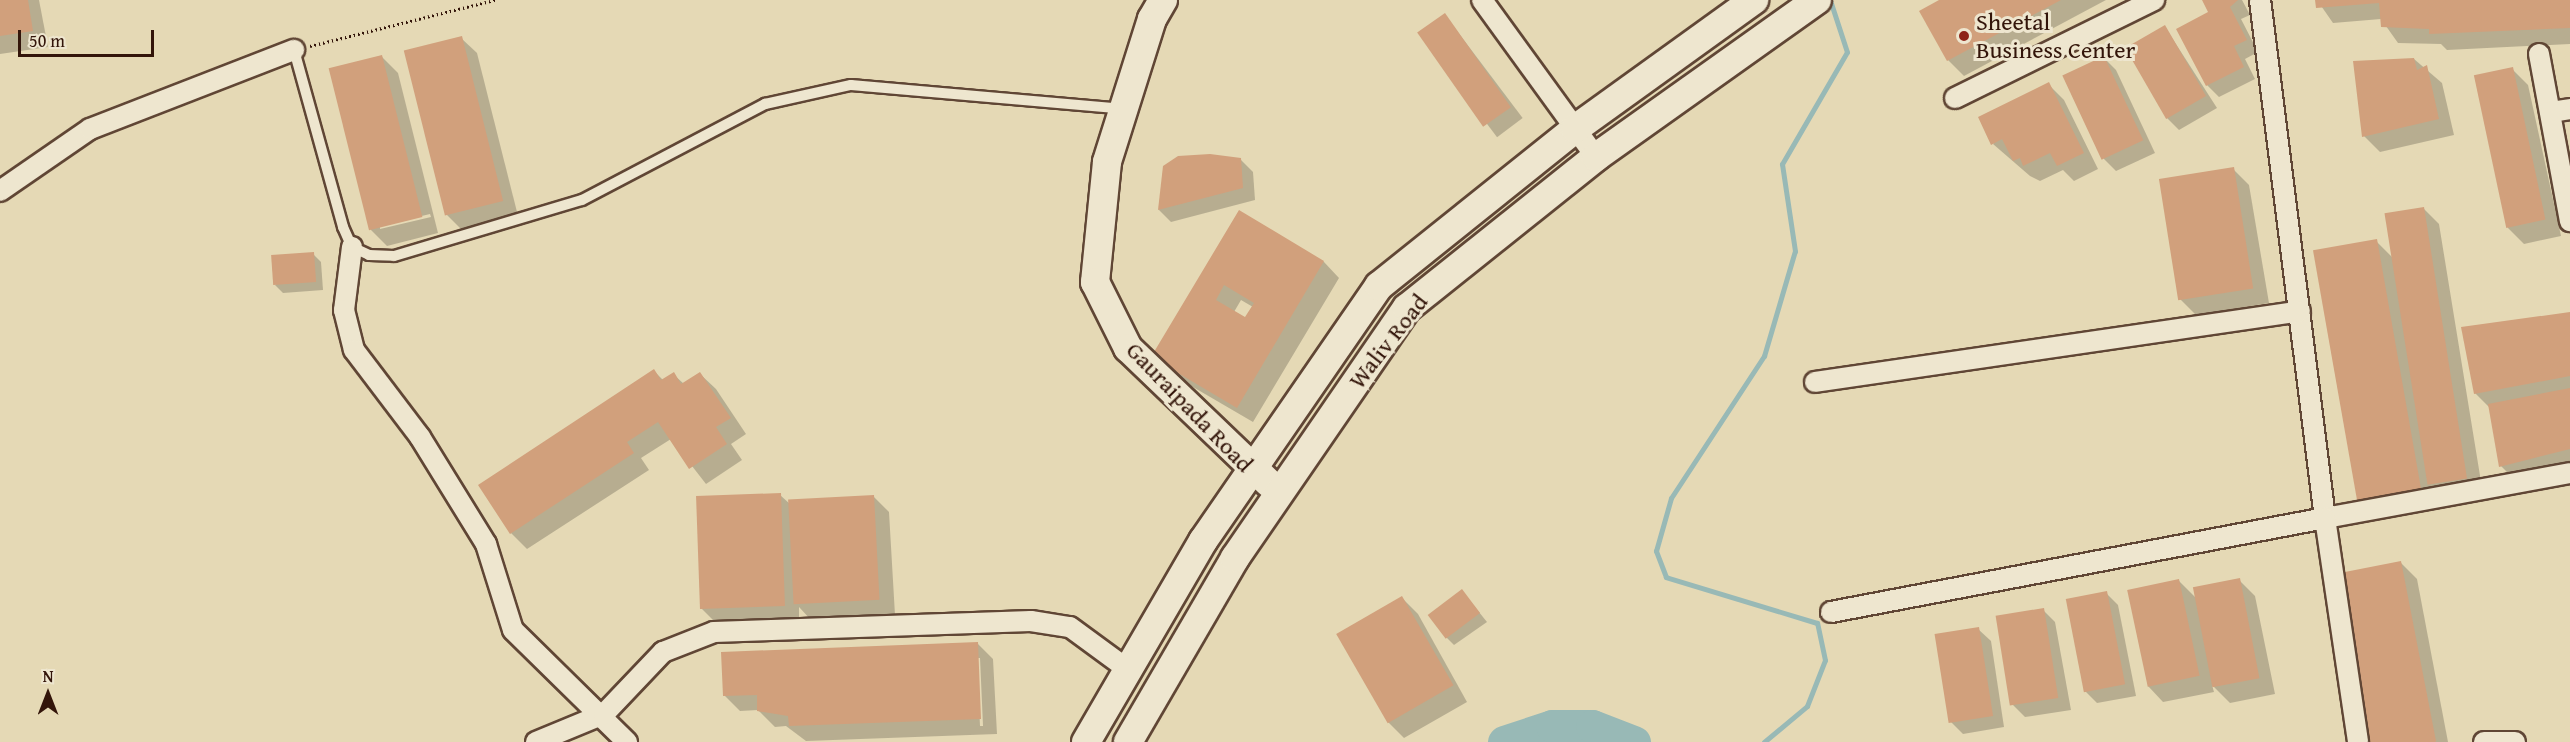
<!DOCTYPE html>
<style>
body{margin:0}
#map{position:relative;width:2570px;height:742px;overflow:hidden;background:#e5d9b5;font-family:"Gentium Book Plus",serif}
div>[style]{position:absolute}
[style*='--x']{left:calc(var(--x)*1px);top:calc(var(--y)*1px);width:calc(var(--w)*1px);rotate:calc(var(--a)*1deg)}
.shadow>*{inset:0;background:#0003;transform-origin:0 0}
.stream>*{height:5px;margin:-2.5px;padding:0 2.5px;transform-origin:2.5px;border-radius:2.5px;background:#98b9b6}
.river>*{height:33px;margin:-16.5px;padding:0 16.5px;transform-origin:16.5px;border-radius:16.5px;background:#98b9b6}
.building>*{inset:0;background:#d1a07c;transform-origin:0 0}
.path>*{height:3px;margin-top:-1.5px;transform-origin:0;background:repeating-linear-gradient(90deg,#33150a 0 1.5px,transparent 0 4.5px)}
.roads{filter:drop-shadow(2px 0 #604635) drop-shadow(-2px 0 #604635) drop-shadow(0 2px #604635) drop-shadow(0 -2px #604635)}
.lane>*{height:10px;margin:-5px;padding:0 5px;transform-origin:5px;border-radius:5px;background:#eee6cf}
.street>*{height:20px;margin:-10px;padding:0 10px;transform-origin:10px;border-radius:10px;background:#eee6cf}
.secondary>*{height:28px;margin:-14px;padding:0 14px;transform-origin:14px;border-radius:14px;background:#eee6cf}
.dots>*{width:16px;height:16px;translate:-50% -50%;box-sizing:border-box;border:3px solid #eee6cf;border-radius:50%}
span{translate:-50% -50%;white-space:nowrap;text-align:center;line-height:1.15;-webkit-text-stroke:6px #eee6cf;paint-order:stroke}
.poi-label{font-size:24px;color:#33150a}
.left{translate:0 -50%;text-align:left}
.street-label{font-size:24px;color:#33150a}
.north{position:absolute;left:18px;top:664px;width:60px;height:60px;-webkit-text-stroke:4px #eee6cf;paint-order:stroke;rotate:0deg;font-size:16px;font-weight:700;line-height:24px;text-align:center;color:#33150a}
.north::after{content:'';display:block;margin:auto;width:21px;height:27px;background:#33150a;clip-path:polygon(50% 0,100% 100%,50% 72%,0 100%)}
.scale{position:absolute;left:18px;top:30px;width:136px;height:27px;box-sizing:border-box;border:3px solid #33150a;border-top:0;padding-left:8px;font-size:18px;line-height:21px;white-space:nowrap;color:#33150a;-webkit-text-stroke:4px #eee6cf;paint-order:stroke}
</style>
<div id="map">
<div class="shadow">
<i style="clip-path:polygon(0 0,39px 0,48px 47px,0 54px)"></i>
<i style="clip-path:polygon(1942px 0,2106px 0,1964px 76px,1948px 60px)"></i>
<i style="clip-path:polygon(2203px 0,2242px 0,2250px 15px,2241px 19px,2258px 52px,2245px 59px,2255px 79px,2219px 97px,2207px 85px,2210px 13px)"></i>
<i style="clip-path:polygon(2317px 0,2570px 0,2570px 44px,2447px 50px,2441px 44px,2398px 43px,2381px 19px,2333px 23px)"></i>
<i style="left:1445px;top:15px;width:129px;height:32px;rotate:53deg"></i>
<i style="clip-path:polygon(2165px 27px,2217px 108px,2179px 130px,2167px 118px)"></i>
<i style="clip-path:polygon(461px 38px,477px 53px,518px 216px,462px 230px,446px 214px)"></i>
<i style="clip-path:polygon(evenodd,382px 57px,398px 73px,438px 233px,387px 246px,371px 230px,331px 69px,382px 57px,430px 214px,431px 217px,380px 229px,380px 226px,430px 214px)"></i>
<i style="clip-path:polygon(2104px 58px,2116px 70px,2155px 153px,2116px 171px,2104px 159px)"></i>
<i style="clip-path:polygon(2414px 59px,2442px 83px,2454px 135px,2380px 152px,2364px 136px)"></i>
<i style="clip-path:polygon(2512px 69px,2528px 85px,2561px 236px,2524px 244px,2508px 228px)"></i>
<i style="clip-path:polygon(2048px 84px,2064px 100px,2098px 169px,2074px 181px,2063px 170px,2040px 181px,2030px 176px,1993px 144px)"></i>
<i style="clip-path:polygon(1240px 159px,1253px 172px,1255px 200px,1171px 222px,1159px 210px,1164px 167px)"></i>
<i style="clip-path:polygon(2233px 169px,2249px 185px,2269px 303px,2196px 315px,2180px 299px)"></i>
<i style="clip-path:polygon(2423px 208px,2439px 224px,2483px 494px,2375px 516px,2359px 500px,2376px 241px,2392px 257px)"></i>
<i style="clip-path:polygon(evenodd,1239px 212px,1324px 262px,1339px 278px,1253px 422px,1169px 373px,1153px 357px,1239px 212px,1241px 300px,1253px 307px,1246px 319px,1234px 312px,1241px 300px)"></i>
<i style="clip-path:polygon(313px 254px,321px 262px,323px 290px,283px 293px,275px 285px)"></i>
<i style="clip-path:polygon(2570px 314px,2570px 468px,2517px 482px,2501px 466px,2490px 408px,2475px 393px)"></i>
<i style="clip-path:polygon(654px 371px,663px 380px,673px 374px,684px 384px,700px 374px,716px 389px,746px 434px,731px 444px,742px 460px,706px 484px,671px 439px,641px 458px,649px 470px,527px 549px,511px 533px)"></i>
<i style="clip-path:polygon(780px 495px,790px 504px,873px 496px,889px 512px,895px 615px,811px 620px,799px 607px,799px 622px,717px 624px,701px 608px)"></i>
<i style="clip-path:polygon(2401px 563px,2417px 579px,2448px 742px,2372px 742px)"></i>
<i style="clip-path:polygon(2239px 580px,2255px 596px,2275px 694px,2230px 703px,2212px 685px,2214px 692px,2163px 702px,2148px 686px,2179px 581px,2197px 599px)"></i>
<i style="clip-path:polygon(1462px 591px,1487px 622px,1454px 645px,1446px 637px)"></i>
<i style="clip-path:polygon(2106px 593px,2118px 605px,2136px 696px,2097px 703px,2085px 691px)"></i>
<i style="clip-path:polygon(1402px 598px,1418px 614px,1467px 702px,1404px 738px,1388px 722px)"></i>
<i style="clip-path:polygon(2043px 610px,2055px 622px,2071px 710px,2025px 717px,2013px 705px)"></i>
<i style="clip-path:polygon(1978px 629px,1991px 641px,2004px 727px,1963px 734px,1951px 722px)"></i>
<i style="clip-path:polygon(evenodd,978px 644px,993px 659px,997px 734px,806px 741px,786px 726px,775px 727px,758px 710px,740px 711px,724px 695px,978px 644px,977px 658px,980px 658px,983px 726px,980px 726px,977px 658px)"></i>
</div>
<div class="stream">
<i style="--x:1764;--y:742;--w:56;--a:-39.9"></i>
<i style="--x:1807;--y:706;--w:49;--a:-68.6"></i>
<i style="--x:1825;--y:660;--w:38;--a:-102"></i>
<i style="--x:1817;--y:623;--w:158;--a:-163.1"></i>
<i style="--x:1666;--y:577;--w:28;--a:-111"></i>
<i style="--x:1656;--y:551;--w:55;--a:-74.2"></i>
<i style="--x:1671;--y:498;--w:170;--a:-56.8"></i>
<i style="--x:1764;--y:356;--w:109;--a:-73.6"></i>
<i style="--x:1795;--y:251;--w:88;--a:-98.5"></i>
<i style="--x:1782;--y:164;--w:129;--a:-59.9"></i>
<i style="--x:1847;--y:52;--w:55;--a:-108.1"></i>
</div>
<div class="river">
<i style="--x:1504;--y:742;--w:51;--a:-18.4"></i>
<i style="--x:1552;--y:726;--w:40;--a:0"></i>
<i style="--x:1592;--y:726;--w:45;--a:20.9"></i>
</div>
<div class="building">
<i style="clip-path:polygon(0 0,28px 0,33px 31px,0 36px)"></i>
<i style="clip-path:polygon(1939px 0,2061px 0,1947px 61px,1919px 11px)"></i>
<i style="clip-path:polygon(2202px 0,2238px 0,2230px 7px,2247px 40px,2234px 46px,2244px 67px,2206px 86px,2176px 29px,2208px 12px)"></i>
<i style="clip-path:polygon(2315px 0,2570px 0,2570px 28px,2429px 34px,2429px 29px,2381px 27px,2379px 3px,2316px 8px)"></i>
<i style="left:1445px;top:13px;width:115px;height:34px;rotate:55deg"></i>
<i style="left:2165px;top:25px;width:82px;height:46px;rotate:60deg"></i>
<i style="left:462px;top:36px;width:170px;height:60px;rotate:76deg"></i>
<i style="left:382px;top:55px;width:167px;height:55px;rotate:76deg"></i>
<i style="left:2104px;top:56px;width:93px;height:46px;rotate:65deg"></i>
<i style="clip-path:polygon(2414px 58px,2417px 70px,2427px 65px,2439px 119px,2362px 137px,2353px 61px)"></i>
<i style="left:2513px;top:67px;width:156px;height:40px;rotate:78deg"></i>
<i style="clip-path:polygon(2049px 82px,2084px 153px,2057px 166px,2050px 153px,2023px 166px,2020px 158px,2013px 161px,2002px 139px,1991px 145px,1978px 117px)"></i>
<i style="clip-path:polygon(1210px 154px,1241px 158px,1243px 188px,1158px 210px,1163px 166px,1178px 156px)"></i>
<i style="left:2234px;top:167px;width:123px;height:76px;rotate:81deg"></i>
<i style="left:2424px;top:207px;width:275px;height:40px;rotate:81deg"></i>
<i style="clip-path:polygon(evenodd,1239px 210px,1324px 261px,1237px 408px,1151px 357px,1239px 210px,1224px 285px,1254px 303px,1245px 317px,1216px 300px,1224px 285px)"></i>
<i style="left:2377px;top:239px;width:254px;height:65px;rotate:80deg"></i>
<i style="left:314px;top:252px;width:30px;height:43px;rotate:86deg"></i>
<i style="clip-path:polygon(2570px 312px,2570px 376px,2474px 394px,2461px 327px)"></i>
<i style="clip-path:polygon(654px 369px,661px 380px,674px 372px,681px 384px,700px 372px,731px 418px,716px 427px,727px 444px,689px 469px,658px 422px,627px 442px,634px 453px,510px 534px,478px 485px)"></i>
<i style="clip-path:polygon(2570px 388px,2570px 449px,2499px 467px,2488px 404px)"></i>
<i style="left:781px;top:493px;width:113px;height:85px;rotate:88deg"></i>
<i style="left:874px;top:495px;width:105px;height:86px;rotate:87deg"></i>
<i style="left:2401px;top:561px;width:184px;height:65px;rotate:79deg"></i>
<i style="left:2240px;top:578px;width:102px;height:48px;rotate:79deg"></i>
<i style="left:2179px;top:579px;width:99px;height:53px;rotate:78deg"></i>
<i style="left:1462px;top:589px;width:30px;height:43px;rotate:53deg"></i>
<i style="left:2107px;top:591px;width:95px;height:42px;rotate:79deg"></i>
<i style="left:1402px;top:596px;width:103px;height:76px;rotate:60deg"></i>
<i style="left:2044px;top:608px;width:91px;height:49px;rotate:81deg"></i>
<i style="left:1979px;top:627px;width:90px;height:45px;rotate:81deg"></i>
<i style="clip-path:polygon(978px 642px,981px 719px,789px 726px,788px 716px,757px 711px,757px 695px,723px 696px,721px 652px)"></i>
</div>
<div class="path">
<i style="--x:310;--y:46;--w:191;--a:-14"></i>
</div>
<div class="roads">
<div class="lane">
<i style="--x:294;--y:50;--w:184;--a:74.5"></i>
<i style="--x:343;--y:227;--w:22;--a:66"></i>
<i style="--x:352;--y:247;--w:19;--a:25"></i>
<i style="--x:369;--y:255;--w:25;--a:2"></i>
<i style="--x:394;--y:256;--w:196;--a:-16.6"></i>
<i style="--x:582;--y:200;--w:207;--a:-27.7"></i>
<i style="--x:765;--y:104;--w:88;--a:-12.5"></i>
<i style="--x:851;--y:85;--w:274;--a:5"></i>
</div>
<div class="street">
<i style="--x:1482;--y:0;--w:194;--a:54"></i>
<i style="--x:2260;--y:0;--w:522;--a:82.85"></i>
<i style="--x:2325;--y:518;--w:249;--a:-10.4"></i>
<i style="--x:2539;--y:54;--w:170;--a:79.5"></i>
<i style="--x:1955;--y:98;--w:222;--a:-26.2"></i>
<i style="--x:2551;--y:112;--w:19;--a:-9"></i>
<i style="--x:0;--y:191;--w:109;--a:-34.6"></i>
<i style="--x:90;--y:129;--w:219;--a:-21.2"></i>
<i style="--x:352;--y:247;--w:64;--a:97.2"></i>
<i style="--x:344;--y:310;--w:41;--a:76"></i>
<i style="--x:354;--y:350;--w:109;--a:52.8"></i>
<i style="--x:420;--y:437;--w:126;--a:58.3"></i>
<i style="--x:486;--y:544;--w:90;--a:72.6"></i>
<i style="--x:513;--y:630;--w:160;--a:44.5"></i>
<i style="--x:1815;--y:382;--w:490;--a:-8.3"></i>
<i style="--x:1831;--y:612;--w:503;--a:-10.77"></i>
<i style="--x:2325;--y:518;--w:226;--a:81.6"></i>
<i style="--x:536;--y:742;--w:74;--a:-22.4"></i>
<i style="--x:604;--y:714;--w:86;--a:-46.4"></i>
<i style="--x:663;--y:652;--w:55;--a:-21.4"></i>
<i style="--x:714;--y:632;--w:317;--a:-2"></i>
<i style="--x:1031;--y:621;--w:39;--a:9"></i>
<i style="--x:1070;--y:627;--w:74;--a:36.3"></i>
<i style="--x:2484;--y:742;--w:31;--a:0"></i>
</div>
<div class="secondary">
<i style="--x:1163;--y:0;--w:22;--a:120"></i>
<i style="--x:1152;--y:19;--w:150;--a:107.5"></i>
<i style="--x:1107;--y:162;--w:121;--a:95.7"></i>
<i style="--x:1095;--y:282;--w:74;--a:63.4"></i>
<i style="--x:1128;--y:348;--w:195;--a:43.8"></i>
<i style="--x:1086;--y:742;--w:233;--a:-59.8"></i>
<i style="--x:1203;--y:541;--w:310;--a:-55.4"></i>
<i style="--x:1379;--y:286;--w:251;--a:-38.7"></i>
<i style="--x:1575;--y:129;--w:221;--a:-35.8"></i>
<i style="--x:1128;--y:742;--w:213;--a:-59.8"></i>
<i style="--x:1235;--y:558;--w:303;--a:-55.5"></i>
<i style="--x:1407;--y:308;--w:242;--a:-38.6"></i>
<i style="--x:1596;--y:157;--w:271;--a:-35.4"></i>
</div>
</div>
<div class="dots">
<i style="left:1964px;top:36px;background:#8f2418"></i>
</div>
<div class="poi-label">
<span class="left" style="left:1976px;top:36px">Sheetal<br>Business Center</span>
</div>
<div class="street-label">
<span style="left:1388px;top:341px;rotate:-52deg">Waliv Road</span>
<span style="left:1190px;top:407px;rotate:46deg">Gauraipada Road</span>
</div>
<div class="north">N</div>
<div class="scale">50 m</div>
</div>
